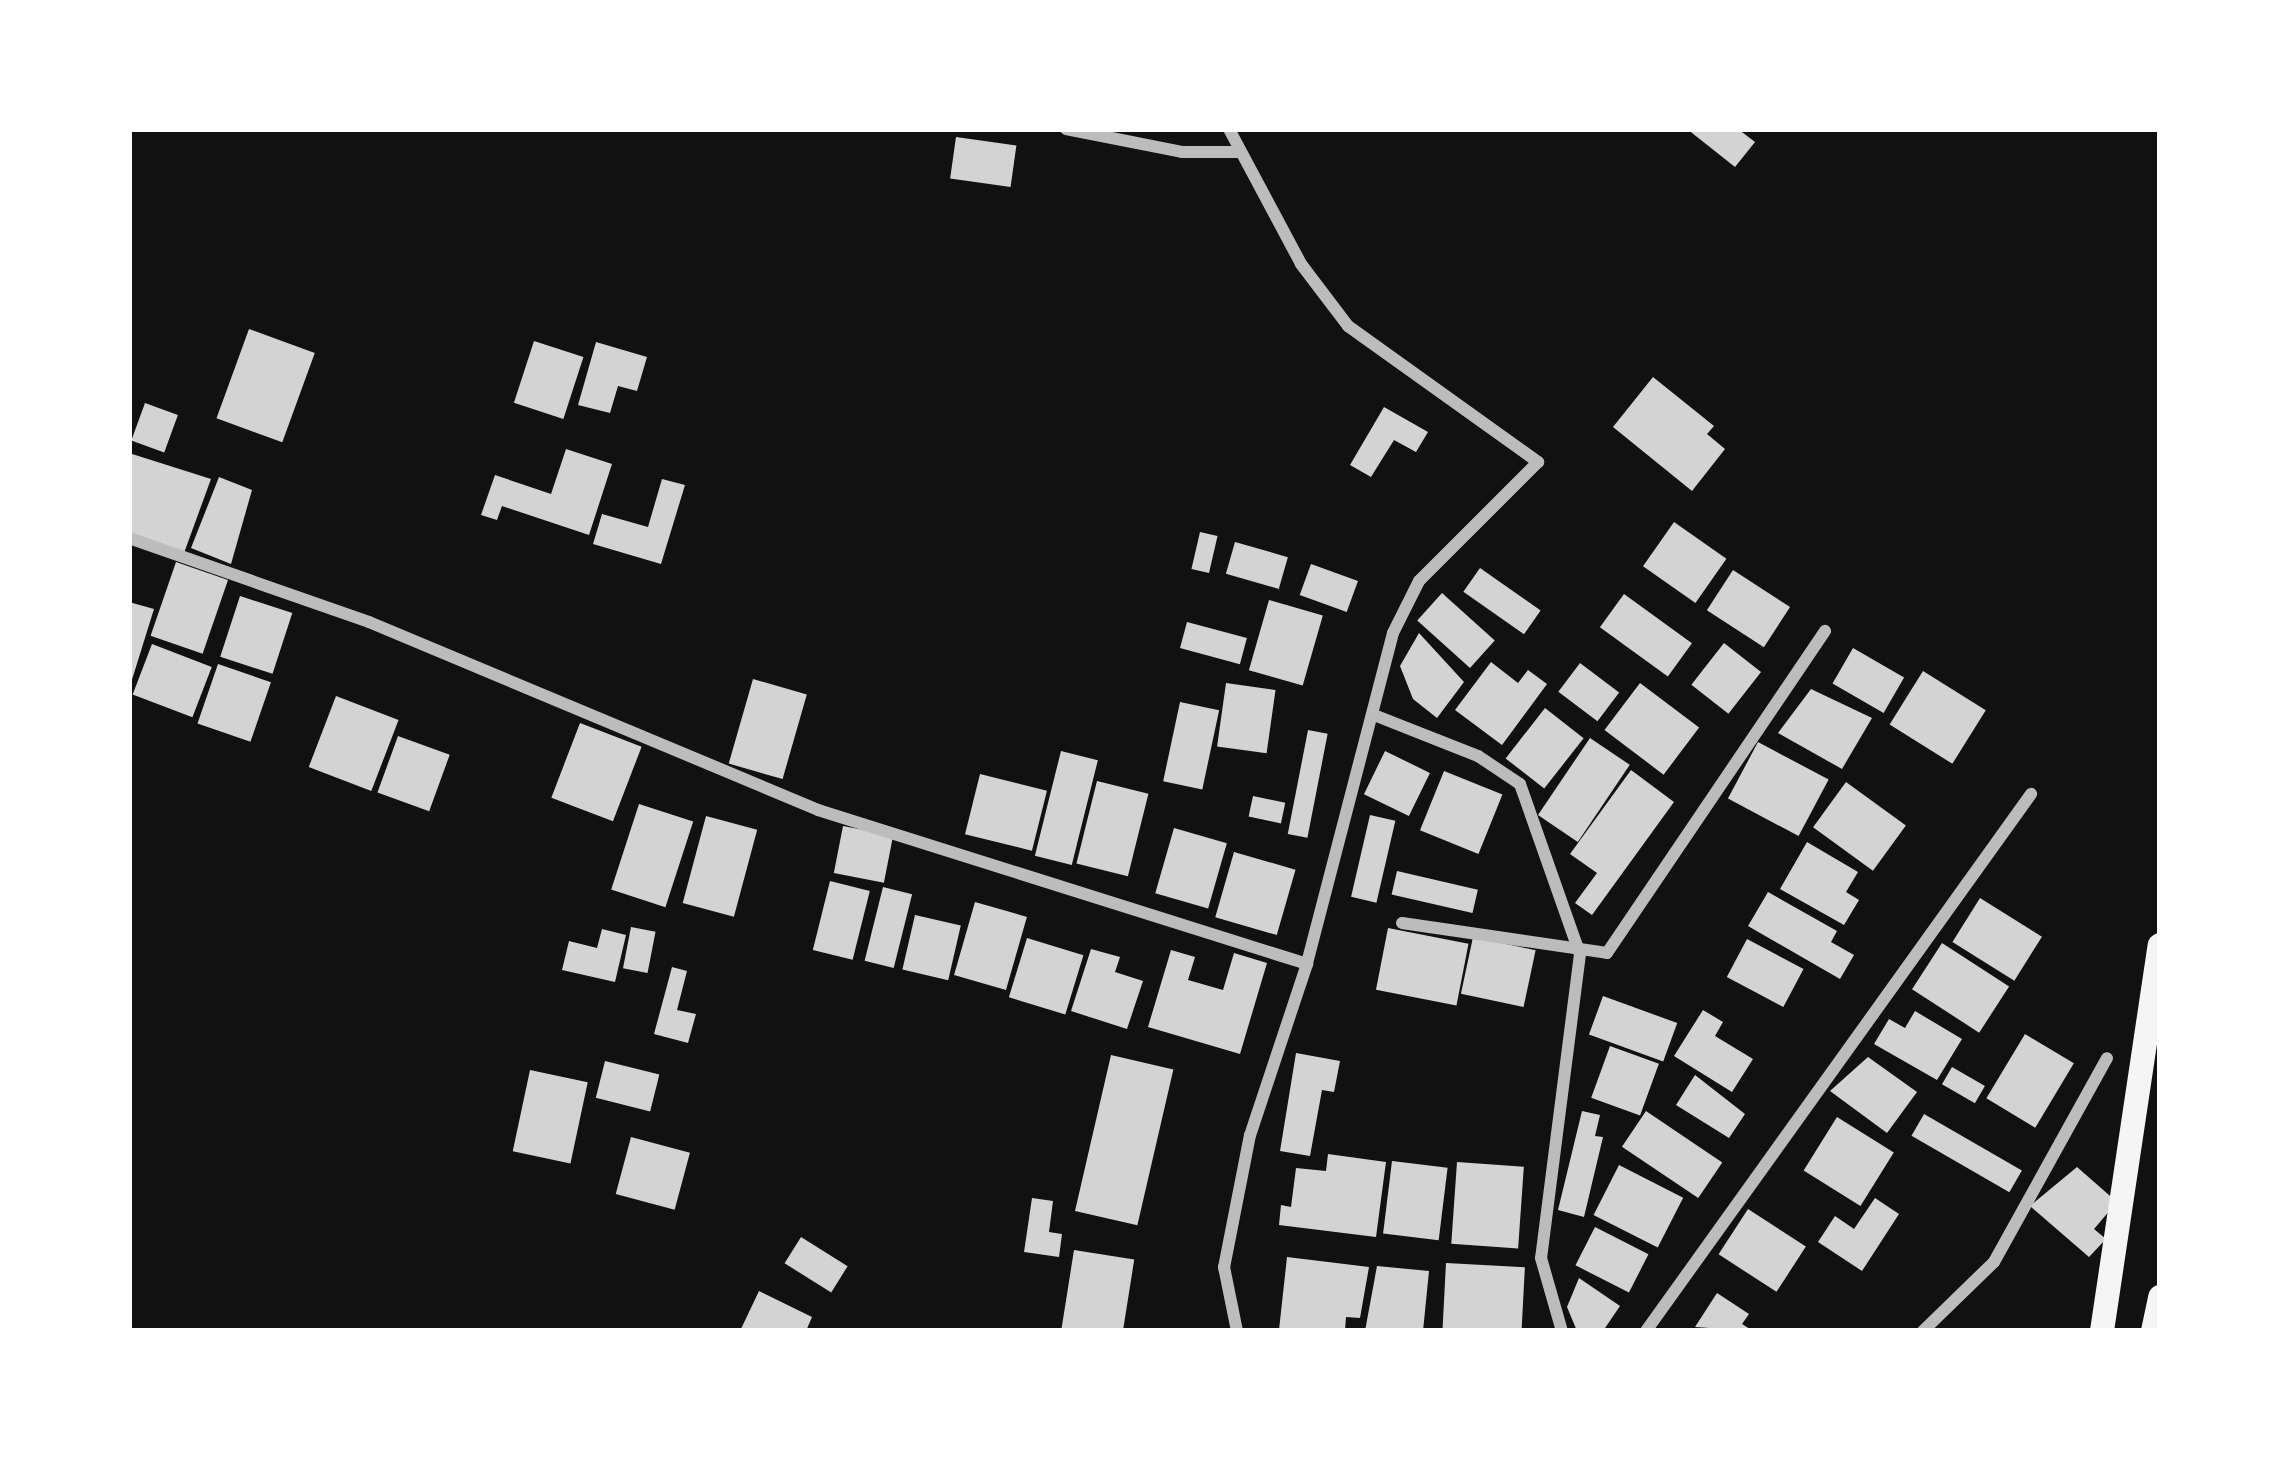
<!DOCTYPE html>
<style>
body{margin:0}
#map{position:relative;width:2289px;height:1460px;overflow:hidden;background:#111;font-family:Arial,sans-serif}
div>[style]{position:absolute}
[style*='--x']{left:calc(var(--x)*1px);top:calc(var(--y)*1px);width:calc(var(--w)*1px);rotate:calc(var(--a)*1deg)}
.building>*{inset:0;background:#d3d3d3;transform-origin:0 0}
.minor>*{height:12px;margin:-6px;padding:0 6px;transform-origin:6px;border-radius:6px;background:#bcbcbc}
.secondary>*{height:24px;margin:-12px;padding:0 12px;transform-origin:12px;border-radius:12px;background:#f5f5f5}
span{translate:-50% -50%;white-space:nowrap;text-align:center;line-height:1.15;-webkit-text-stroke:9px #fff;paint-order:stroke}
.frame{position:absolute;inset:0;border:132px solid #fff;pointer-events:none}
</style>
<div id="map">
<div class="building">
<i style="clip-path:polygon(1687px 129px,1738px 129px,1755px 142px,1735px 167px)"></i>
<i style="left:956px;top:137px;width:61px;height:42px;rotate:8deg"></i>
<i style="left:249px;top:329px;width:70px;height:95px;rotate:20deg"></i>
<i style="left:534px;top:341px;width:52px;height:65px;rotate:18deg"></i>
<i style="clip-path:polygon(596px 342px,647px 357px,637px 391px,618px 386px,610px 413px,578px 405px)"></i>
<i style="clip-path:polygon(1653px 377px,1714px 426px,1707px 434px,1725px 449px,1692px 491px,1613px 427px)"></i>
<i style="left:145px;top:403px;width:35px;height:40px;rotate:20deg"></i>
<i style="clip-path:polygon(1384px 407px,1428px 432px,1416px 452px,1394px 440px,1371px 477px,1350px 465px)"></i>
<i style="clip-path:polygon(566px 449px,612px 464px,589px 535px,502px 506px,497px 520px,481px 515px,495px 475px,551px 494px)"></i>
<i style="clip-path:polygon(129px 453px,211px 479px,184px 553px,129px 534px)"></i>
<i style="clip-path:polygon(219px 477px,252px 490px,231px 564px,191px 548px)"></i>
<i style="clip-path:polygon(662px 479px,685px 485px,661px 564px,593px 544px,602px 514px,648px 527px)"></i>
<i style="left:1674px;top:522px;width:64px;height:54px;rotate:35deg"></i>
<i style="left:1200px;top:532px;width:18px;height:38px;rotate:13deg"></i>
<i style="left:1235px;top:542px;width:55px;height:33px;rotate:16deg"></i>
<i style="left:176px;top:562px;width:55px;height:78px;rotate:19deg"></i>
<i style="left:1311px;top:564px;width:50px;height:33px;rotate:20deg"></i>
<i style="left:1480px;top:568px;width:74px;height:29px;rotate:35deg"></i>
<i style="left:1733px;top:570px;width:68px;height:48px;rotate:33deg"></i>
<i style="left:1442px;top:593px;width:71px;height:37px;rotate:42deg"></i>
<i style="left:1624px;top:594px;width:84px;height:41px;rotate:36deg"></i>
<i style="left:240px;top:596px;width:55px;height:64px;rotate:18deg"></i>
<i style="left:1269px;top:600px;width:56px;height:73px;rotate:16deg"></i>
<i style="clip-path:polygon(129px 602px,154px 609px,130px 686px,129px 686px)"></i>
<i style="left:1187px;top:622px;width:62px;height:27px;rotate:15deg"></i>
<i style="clip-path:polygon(1419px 633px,1464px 682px,1437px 718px,1413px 699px,1400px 666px)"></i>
<i style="left:1724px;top:643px;width:47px;height:53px;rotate:38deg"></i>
<i style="left:152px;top:644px;width:64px;height:54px;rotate:21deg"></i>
<i style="left:1853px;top:648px;width:59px;height:41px;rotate:30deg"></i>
<i style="clip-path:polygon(1491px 662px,1518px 683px,1528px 670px,1547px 684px,1502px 745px,1455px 710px)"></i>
<i style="left:1580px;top:663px;width:49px;height:36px;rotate:37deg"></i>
<i style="left:218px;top:664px;width:56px;height:63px;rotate:19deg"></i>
<i style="left:1923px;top:671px;width:74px;height:63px;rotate:32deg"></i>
<i style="left:753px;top:679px;width:56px;height:88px;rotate:16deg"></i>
<i style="left:1226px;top:683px;width:50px;height:64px;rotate:8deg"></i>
<i style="left:1640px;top:683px;width:74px;height:59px;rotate:37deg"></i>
<i style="clip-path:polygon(1811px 689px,1872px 718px,1842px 769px,1778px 733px)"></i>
<i style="left:336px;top:696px;width:67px;height:76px;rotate:21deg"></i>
<i style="left:1180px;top:702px;width:40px;height:81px;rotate:12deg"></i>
<i style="left:1545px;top:708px;width:49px;height:64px;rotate:38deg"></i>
<i style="left:580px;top:723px;width:66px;height:80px;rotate:21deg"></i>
<i style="left:1308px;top:730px;width:20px;height:106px;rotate:11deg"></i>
<i style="left:398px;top:736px;width:55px;height:60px;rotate:20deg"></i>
<i style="left:1590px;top:738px;width:48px;height:93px;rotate:34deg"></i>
<i style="left:1758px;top:742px;width:80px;height:64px;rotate:28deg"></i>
<i style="left:1061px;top:751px;width:38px;height:108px;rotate:14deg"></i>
<i style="left:1385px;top:751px;width:50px;height:48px;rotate:26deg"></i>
<i style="clip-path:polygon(1631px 770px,1674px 802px,1592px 915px,1575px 903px,1597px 873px,1570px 854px)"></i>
<i style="left:1444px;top:771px;width:63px;height:64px;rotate:22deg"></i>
<i style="left:980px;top:774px;width:69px;height:62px;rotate:14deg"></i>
<i style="left:1097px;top:781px;width:53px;height:85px;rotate:14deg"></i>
<i style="left:1846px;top:782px;width:74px;height:56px;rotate:36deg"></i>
<i style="left:1253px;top:796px;width:33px;height:21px;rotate:12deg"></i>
<i style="left:639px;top:804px;width:57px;height:90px;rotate:18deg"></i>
<i style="left:1370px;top:815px;width:26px;height:84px;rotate:13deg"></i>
<i style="left:706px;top:816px;width:53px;height:90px;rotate:15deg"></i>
<i style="left:843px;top:826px;width:51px;height:48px;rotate:11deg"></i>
<i style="left:1174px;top:828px;width:55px;height:68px;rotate:16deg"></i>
<i style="clip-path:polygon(1807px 842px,1858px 872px,1846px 892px,1859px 900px,1844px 925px,1780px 889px)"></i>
<i style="left:1234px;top:852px;width:64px;height:68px;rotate:16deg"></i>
<i style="left:1397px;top:871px;width:83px;height:24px;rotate:13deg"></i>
<i style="left:830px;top:881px;width:41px;height:71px;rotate:14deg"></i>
<i style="left:883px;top:887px;width:30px;height:76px;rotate:14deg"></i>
<i style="clip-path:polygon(1768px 892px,1837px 931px,1831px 942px,1854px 955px,1840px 979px,1748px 926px)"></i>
<i style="left:1980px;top:898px;width:73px;height:52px;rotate:32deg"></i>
<i style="left:975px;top:902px;width:54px;height:76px;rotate:16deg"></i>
<i style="left:915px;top:915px;width:47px;height:56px;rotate:13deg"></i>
<i style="left:631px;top:927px;width:25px;height:42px;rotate:11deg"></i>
<i style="left:1388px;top:928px;width:82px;height:63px;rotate:11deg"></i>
<i style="clip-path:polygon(602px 929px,626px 935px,615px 982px,562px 970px,569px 941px,597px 948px)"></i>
<i style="left:1473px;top:937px;width:64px;height:58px;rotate:12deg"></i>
<i style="left:1027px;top:938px;width:59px;height:62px;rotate:17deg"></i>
<i style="left:1747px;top:939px;width:64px;height:43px;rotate:28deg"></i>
<i style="left:1942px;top:943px;width:80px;height:55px;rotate:33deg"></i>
<i style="clip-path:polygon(1091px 949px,1120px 957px,1115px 972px,1143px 981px,1127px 1029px,1071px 1011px)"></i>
<i style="clip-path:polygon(1171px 950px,1195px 957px,1188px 980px,1223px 990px,1234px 953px,1267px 963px,1240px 1054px,1148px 1027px)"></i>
<i style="clip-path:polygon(672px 967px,687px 971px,677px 1010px,696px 1014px,688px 1043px,654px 1034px)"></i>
<i style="left:1603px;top:996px;width:79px;height:41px;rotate:20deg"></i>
<i style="clip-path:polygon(1703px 1010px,1723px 1022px,1715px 1036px,1753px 1059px,1732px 1092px,1674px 1056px)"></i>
<i style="clip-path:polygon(1915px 1011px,1962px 1039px,1937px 1080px,1874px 1044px,1889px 1019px,1905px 1028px)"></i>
<i style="left:2025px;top:1034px;width:57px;height:75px;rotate:31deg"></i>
<i style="left:1610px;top:1046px;width:52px;height:55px;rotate:20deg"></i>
<i style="clip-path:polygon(1296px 1053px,1340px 1061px,1334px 1092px,1322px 1090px,1310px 1156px,1280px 1151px)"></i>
<i style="left:1111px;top:1055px;width:64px;height:160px;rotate:13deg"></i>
<i style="clip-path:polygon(1868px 1057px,1917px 1092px,1887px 1133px,1830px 1091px)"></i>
<i style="left:605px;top:1061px;width:56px;height:38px;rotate:14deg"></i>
<i style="left:1952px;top:1067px;width:38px;height:20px;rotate:30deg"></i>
<i style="left:530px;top:1070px;width:59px;height:83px;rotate:12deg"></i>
<i style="clip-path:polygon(1695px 1075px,1745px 1114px,1729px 1138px,1676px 1105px)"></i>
<i style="clip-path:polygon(1582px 1111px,1600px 1115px,1595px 1136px,1603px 1137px,1584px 1217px,1558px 1210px)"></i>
<i style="left:1646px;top:1111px;width:92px;height:43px;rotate:34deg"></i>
<i style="left:1924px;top:1114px;width:113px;height:25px;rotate:30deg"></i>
<i style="left:1837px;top:1117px;width:67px;height:63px;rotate:32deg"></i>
<i style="left:631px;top:1137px;width:61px;height:59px;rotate:15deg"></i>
<i style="clip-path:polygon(1328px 1154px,1386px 1162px,1376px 1237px,1279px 1225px,1281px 1205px,1291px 1207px,1296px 1168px,1326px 1171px)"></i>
<i style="left:1392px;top:1161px;width:56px;height:73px;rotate:7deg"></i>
<i style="left:1457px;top:1162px;width:67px;height:82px;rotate:4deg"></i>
<i style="left:1619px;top:1165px;width:72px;height:56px;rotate:27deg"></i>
<i style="clip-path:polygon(2077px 1167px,2117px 1202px,2094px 1229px,2106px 1239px,2089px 1257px,2030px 1206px)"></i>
<i style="clip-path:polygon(1032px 1198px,1053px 1201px,1049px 1232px,1062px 1234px,1059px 1257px,1024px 1252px)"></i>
<i style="clip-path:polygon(1875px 1198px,1899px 1214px,1862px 1271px,1818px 1242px,1835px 1216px,1854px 1229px)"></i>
<i style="left:1748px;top:1209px;width:69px;height:54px;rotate:33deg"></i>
<i style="left:1595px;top:1227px;width:60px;height:43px;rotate:27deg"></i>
<i style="left:801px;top:1237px;width:55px;height:31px;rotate:32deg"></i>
<i style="left:1074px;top:1250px;width:61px;height:82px;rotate:9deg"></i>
<i style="clip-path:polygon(1287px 1257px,1369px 1267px,1360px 1318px,1346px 1317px,1345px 1331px,1279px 1330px)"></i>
<i style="left:1446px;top:1263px;width:79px;height:68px;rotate:3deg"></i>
<i style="clip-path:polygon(1377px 1266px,1429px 1271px,1423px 1331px,1365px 1331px)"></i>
<i style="clip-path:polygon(1579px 1278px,1620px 1306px,1603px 1331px,1577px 1331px,1567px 1307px)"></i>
<i style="clip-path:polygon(759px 1291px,812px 1317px,806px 1331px,740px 1331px)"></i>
<i style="clip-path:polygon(1717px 1293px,1749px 1314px,1742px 1324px,1753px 1331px,1695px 1327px)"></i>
</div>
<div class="minor">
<i style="--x:1066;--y:129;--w:118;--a:11.2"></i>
<i style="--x:1182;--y:152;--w:57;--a:0"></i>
<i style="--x:1229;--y:129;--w:153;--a:61.9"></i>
<i style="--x:1301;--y:264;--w:78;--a:52.8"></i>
<i style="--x:1348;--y:326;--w:234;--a:35.6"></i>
<i style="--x:1538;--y:462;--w:168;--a:135"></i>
<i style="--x:1419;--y:581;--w:58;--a:116.6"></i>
<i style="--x:1393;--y:633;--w:342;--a:104.6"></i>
<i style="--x:1307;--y:964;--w:180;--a:108.4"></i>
<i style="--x:1250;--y:1135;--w:135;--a:101.1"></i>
<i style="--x:1224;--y:1267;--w:65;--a:78.5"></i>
<i style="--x:129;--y:538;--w:254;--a:19.3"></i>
<i style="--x:369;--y:622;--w:487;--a:22.7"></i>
<i style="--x:818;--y:810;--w:513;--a:17.48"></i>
<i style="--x:1374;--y:715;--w:112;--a:21.5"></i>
<i style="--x:1478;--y:756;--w:50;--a:33.7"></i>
<i style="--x:1520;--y:784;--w:180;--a:70.6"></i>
<i style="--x:1580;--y:954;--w:306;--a:97.3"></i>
<i style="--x:1541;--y:1258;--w:76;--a:74"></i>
<i style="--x:1402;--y:923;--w:207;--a:8.3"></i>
<i style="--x:1607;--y:953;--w:389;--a:-55.9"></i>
<i style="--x:1646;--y:1331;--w:661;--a:-54.36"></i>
<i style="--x:1923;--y:1331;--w:99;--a:-44.2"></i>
<i style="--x:1994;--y:1262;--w:233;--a:-61"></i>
</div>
<div class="secondary">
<i style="--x:2102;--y:1331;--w:390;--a:-81.5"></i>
<i style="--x:2153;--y:1331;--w:35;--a:-78"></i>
</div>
<div class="frame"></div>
</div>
